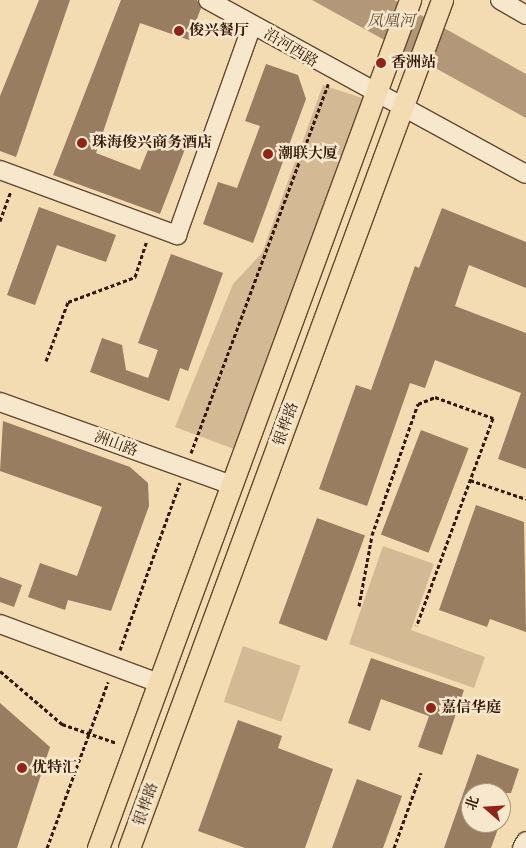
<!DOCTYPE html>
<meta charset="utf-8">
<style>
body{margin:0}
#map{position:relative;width:526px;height:848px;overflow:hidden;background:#f3dbb2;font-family:Alegreya,"Noto Serif SC",serif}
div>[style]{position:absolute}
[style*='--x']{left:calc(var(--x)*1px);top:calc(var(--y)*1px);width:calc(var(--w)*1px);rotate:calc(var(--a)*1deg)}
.green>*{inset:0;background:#d3ba95;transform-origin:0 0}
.water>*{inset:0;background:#b29878}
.building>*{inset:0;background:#987d60;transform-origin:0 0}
.path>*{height:3px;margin-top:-1.5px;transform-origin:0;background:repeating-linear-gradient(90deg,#351708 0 4px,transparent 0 6.5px)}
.roads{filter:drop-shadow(1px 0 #644832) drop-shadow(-1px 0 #644832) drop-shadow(0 1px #644832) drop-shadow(0 -1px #644832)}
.minor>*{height:18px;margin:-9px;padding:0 9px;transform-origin:9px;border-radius:9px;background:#f7e8cd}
.major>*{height:21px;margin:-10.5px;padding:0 10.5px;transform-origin:10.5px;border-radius:10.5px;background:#f3dbb2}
.dots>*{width:14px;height:14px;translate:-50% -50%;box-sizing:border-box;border:2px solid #f7e8cd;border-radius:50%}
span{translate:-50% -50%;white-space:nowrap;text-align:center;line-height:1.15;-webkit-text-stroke:5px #f7e8cd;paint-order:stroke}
.poi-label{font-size:15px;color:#351708;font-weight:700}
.left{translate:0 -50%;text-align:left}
.street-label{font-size:15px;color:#351708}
.water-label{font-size:16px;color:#674b35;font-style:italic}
.north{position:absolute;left:461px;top:783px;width:50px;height:50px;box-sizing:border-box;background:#f7e8cd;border:1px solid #a9947e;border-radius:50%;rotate:289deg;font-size:14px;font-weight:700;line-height:20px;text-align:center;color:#351708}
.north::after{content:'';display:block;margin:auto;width:18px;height:22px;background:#8f2418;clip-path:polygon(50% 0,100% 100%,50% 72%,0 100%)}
</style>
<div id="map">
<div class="green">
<i style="clip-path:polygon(323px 85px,365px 99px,234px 449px,175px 427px,233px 284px,262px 253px)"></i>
<i style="clip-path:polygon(383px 546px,434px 564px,411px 630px,485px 657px,474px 688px,349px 644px)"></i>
<i style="left:243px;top:646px;width:61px;height:59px;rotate:19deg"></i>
</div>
<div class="water">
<i style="clip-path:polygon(312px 0,394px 0,526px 74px,526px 118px)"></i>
</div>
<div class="building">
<i style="clip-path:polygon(39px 0,70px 0,16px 157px,0 151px,0 96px)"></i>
<i style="clip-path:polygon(121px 0,197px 0,201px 8px,189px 40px,140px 23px,96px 153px,140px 170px,153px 137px,185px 149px,160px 214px,53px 175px)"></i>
<i style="clip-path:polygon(266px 64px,298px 75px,306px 99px,253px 243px,203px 224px,218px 182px,237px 188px,260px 126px,245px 121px)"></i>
<i style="clip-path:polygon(39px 207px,116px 235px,106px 262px,57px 245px,35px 305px,7px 295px)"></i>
<i style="clip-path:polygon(442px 208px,526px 242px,526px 288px,469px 265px,455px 306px,526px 333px,526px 469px,498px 459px,521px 393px,435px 360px,425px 388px,410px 383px,367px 506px,319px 489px,356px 385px,371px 390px,415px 266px,419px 268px)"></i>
<i style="clip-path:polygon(171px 254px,223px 273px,188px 371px,180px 368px,169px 401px,90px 372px,102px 338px,122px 345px,126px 370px,148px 378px,158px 350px,138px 343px)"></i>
<i style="clip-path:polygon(3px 421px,130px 467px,148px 483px,149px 506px,111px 611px,68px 600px,65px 610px,28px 597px,40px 563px,77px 576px,102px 507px,0 471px)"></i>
<i style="left:421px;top:430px;width:51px;height:112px;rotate:21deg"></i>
<i style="clip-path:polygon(476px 505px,524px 522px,526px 632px,490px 619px,487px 627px,439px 610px)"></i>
<i style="left:317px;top:518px;width:51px;height:112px;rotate:20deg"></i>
<i style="clip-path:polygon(0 577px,22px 585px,14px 607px,0 602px)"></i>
<i style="clip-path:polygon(371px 658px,464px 690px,442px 755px,418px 747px,429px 716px,381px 699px,370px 731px,348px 723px)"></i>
<i style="clip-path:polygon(0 703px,50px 747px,17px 848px,0 848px)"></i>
<i style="clip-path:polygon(238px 720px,282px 736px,278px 748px,333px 769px,305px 848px,245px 848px,198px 831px)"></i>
<i style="clip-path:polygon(477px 754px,519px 769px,511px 793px,471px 793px,471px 823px,500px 823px,491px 848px,444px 848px)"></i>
<i style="clip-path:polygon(357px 779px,402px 796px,383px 848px,332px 848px)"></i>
</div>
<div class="path">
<i style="--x:0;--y:221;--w:32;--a:-70"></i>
<i style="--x:46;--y:361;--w:63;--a:-69.6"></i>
<i style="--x:68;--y:302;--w:72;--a:-20.5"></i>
<i style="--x:135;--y:277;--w:38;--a:-72"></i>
<i style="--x:191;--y:453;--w:394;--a:-69.6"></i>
<i style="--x:470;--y:480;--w:59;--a:18.7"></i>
<i style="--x:359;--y:606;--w:72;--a:-79.6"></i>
<i style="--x:372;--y:535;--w:139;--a:-70.7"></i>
<i style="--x:418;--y:404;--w:18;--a:-22"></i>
<i style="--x:435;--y:397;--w:62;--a:19.9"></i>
<i style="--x:493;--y:418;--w:221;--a:110.2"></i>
<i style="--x:120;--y:650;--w:178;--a:-70.3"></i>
<i style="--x:0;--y:671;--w:82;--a:40.5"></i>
<i style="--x:62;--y:724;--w:58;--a:19.1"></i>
<i style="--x:47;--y:848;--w:177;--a:-69.8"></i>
<i style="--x:394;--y:848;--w:80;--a:-70.2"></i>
</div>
<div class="roads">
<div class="minor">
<i style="--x:208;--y:0;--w:362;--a:28.7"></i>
<i style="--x:500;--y:0;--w:30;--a:30"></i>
<i style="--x:0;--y:170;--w:189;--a:20.2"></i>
<i style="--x:177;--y:235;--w:223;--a:-70.3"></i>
<i style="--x:0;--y:402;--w:246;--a:19.7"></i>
<i style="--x:0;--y:624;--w:170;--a:20.4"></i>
<i style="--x:522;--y:848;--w:8;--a:-60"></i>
</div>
<div class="major">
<i style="--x:98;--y:848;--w:904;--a:-69.8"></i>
<i style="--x:129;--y:848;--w:904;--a:-69.74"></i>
</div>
</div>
<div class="dots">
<i style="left:179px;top:31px;background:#8f2418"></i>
<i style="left:381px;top:63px;background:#8f2418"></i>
<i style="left:82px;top:143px;background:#8f2418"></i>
<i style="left:268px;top:154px;background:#8f2418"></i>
<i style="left:431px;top:708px;background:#8f2418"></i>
<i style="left:22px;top:768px;background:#8f2418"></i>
</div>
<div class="poi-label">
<span class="left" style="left:189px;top:31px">俊兴餐厅</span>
<span class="left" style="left:391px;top:63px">香洲站</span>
<span class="left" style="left:92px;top:143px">珠海俊兴商务酒店</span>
<span class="left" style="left:278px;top:154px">潮联大厦</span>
<span class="left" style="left:441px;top:708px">嘉信华庭</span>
<span class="left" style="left:32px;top:768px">优特汇</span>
</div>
<div class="street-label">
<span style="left:291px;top:48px;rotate:31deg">沿河西路</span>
<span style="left:286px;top:424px;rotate:-70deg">银桦路</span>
<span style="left:116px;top:444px;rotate:20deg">洲山路</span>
<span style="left:146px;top:804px;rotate:-70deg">银桦路</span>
</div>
<div class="water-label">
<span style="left:391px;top:21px">凤凰河</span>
</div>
<div class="north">北</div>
</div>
